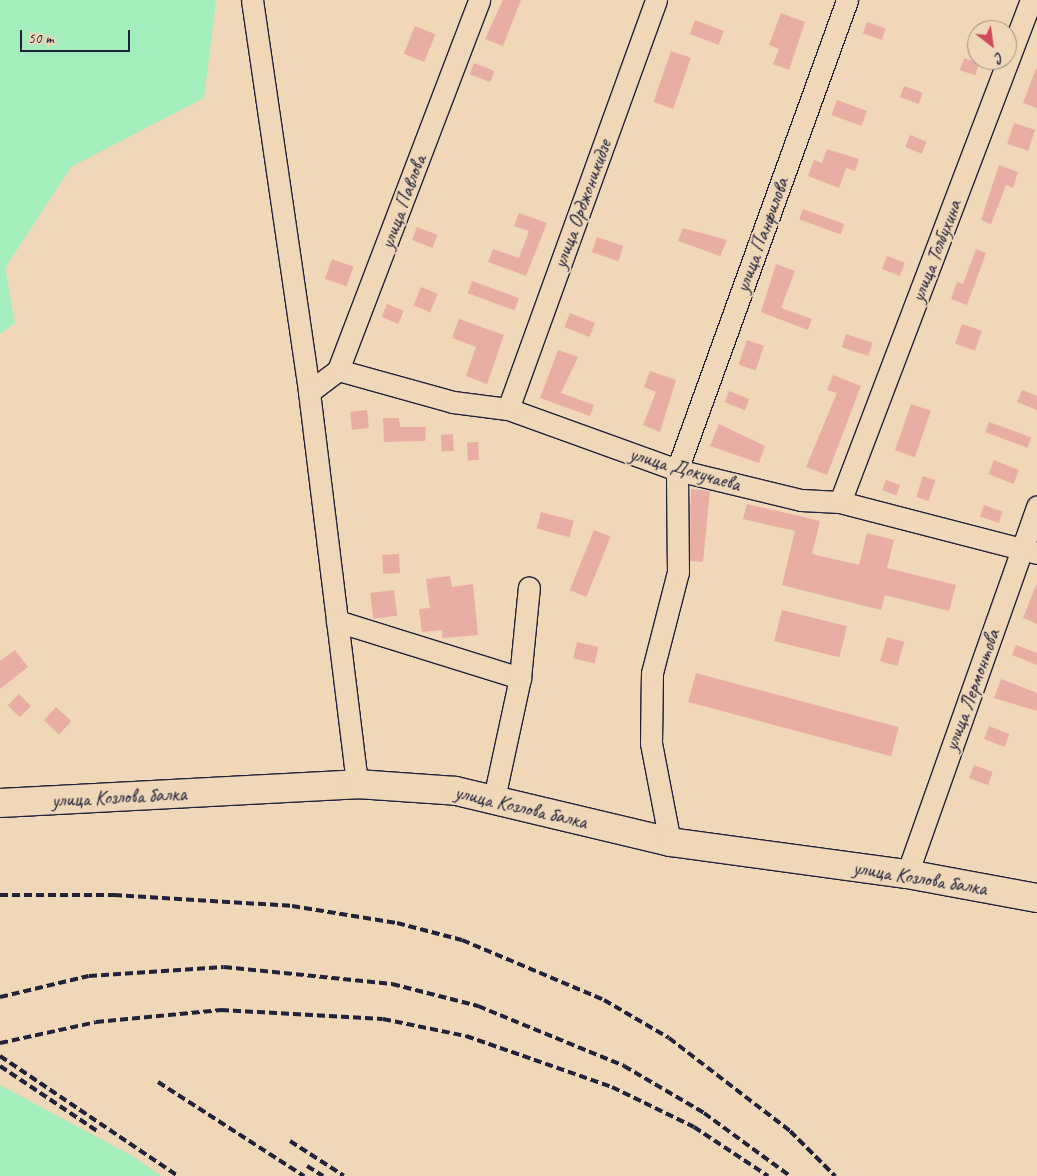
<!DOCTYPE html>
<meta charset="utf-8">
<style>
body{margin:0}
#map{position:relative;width:1037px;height:1176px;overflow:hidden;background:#efd7b7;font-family:Caveat,sans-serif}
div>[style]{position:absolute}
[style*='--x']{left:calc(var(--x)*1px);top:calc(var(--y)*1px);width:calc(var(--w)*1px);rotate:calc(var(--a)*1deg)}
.green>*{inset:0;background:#a4edbc}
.building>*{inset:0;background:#e8aea3;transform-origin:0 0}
.roads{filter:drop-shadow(1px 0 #22223b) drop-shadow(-1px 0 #22223b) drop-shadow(0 1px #22223b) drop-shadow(0 -1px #22223b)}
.minor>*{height:21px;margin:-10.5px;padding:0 10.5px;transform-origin:10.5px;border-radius:10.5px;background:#efd7b7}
.major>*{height:28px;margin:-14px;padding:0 14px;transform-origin:14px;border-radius:14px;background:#efd7b7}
.rail>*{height:4px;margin-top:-2px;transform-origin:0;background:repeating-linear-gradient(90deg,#22223b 0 8px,transparent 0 12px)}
span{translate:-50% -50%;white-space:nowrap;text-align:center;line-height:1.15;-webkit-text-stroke:4px #efd7b7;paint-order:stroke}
.street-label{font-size:20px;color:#22223b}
.north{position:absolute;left:967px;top:20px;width:50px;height:50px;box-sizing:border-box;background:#efd7b7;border:1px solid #9d8f85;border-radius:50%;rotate:150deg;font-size:14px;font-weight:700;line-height:20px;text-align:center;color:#22223b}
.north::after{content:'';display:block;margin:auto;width:18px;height:22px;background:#d1495b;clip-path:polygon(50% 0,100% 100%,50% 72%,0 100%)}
.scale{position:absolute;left:20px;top:30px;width:110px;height:22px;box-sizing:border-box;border:2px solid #22223b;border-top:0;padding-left:6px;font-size:15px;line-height:18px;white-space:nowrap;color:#22223b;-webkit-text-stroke:4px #efd7b7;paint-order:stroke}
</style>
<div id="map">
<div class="green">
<i style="clip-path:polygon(0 0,216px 0,204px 98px,71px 167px,5px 268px,15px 323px,0 334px)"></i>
<i style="clip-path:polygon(0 1085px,136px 1158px,161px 1176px,0 1176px)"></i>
</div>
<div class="building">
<i style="clip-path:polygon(503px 0,521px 0,503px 46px,485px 39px)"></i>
<i style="clip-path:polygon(781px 13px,805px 22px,789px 70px,773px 64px,779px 49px,769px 45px)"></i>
<i style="left:695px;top:20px;width:31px;height:15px;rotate:21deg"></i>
<i style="left:867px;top:22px;width:20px;height:12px;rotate:20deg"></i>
<i style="left:415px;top:26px;width:22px;height:30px;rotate:22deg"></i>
<i style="left:671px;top:51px;width:21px;height:54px;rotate:19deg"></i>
<i style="left:964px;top:58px;width:16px;height:13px;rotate:18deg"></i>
<i style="left:474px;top:63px;width:22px;height:12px;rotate:21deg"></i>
<i style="clip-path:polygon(1036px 69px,1037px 69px,1037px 108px,1023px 103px)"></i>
<i style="left:904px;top:86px;width:20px;height:12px;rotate:20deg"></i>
<i style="left:837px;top:100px;width:32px;height:16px;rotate:20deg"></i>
<i style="left:1014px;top:123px;width:22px;height:22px;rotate:18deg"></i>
<i style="left:910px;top:135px;width:18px;height:13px;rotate:22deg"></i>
<i style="clip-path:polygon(827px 149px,859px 159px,855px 171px,846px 168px,839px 188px,808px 176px,814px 160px,822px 163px)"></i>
<i style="clip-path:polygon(999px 165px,1018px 172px,1013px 188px,1006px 185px,991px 224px,981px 220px)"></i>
<i style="left:803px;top:209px;width:44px;height:11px;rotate:20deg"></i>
<i style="clip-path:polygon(519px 213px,547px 223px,526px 276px,488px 262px,493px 249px,519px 258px,529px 231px,514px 226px)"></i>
<i style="left:417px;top:227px;width:22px;height:14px;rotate:21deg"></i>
<i style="clip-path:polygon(683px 228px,727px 240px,720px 256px,678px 241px)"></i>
<i style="left:597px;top:237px;width:28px;height:16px;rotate:19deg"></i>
<i style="clip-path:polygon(976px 249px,986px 253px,967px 305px,951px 299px,957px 282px,963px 284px)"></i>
<i style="left:887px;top:256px;width:19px;height:14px;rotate:21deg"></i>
<i style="left:332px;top:259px;width:23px;height:21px;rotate:20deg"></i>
<i style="clip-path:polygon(776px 264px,795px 271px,781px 308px,812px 319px,808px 330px,761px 312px)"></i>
<i style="left:472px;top:281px;width:50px;height:13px;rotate:20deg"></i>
<i style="left:421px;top:287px;width:18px;height:20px;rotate:22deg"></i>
<i style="left:387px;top:304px;width:18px;height:14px;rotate:22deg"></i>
<i style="left:570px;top:313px;width:27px;height:15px;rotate:22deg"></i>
<i style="clip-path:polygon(459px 319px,504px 335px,487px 384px,466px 376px,476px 347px,452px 338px)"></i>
<i style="left:962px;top:324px;width:21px;height:21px;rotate:19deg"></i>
<i style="left:846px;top:334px;width:28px;height:14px;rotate:18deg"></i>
<i style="left:747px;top:340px;width:18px;height:26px;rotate:19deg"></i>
<i style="clip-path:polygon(558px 350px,578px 357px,561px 393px,594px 405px,590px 416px,540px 398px)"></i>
<i style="clip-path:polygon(650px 371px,676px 380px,660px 432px,643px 425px,656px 392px,644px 387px)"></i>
<i style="clip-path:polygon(833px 375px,861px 386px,827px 475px,806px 467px,837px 393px,827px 390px)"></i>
<i style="clip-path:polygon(1022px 390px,1037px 396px,1037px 410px,1017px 402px)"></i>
<i style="left:729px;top:391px;width:22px;height:12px;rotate:22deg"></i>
<i style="left:911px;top:404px;width:21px;height:49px;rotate:19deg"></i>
<i style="left:367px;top:410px;width:18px;height:17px;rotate:84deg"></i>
<i style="clip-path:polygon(383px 418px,399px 418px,400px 427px,426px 427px,425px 441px,384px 442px)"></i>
<i style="left:989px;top:422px;width:45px;height:11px;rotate:20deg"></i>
<i style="clip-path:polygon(719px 424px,765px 446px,759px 463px,710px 446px)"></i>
<i style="left:453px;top:434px;width:17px;height:12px;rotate:87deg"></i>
<i style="left:478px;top:442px;width:18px;height:11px;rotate:87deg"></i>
<i style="left:994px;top:460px;width:27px;height:15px;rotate:22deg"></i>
<i style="left:923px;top:476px;width:13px;height:22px;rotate:18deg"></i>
<i style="left:886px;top:480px;width:15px;height:11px;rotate:20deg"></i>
<i style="clip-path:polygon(691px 489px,710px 491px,703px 562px,690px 561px)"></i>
<i style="clip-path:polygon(747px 504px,820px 521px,812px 554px,859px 565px,867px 533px,894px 540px,887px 568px,956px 585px,949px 611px,885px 595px,881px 610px,782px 585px,795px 531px,743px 519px)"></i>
<i style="left:984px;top:505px;width:20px;height:12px;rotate:20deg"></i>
<i style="left:541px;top:512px;width:34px;height:17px;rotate:15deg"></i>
<i style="left:594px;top:530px;width:18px;height:65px;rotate:22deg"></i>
<i style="left:399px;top:554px;width:19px;height:17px;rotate:87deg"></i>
<i style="clip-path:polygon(450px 576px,452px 587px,473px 584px,478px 635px,442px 638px,442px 630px,422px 632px,419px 609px,430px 608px,426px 579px)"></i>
<i style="clip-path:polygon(1036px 585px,1037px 585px,1037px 624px,1023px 618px)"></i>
<i style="left:394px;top:590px;width:26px;height:24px;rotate:83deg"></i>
<i style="left:782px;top:610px;width:67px;height:32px;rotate:14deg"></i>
<i style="left:887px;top:637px;width:18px;height:25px;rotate:16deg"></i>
<i style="left:577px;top:642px;width:22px;height:17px;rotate:13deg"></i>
<i style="clip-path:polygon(1016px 645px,1037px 653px,1037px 665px,1012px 655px)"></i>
<i style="clip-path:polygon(15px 650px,28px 667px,0 689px,0 661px)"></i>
<i style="left:696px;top:673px;width:210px;height:30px;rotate:15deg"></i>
<i style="clip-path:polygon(1001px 679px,1037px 693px,1037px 711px,994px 698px)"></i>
<i style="left:19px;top:694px;width:17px;height:16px;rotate:45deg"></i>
<i style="left:56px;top:707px;width:21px;height:18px;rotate:43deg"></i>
<i style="left:989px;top:726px;width:22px;height:14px;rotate:21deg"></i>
<i style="left:974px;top:765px;width:20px;height:14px;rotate:20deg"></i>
</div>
<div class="roads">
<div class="minor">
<i style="--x:252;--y:0;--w:396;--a:81.7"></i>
<i style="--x:309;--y:392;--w:395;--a:83"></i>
<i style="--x:338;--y:370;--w:119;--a:15.5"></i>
<i style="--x:453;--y:402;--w:55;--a:7.3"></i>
<i style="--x:508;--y:409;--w:180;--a:19.8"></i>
<i style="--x:677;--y:470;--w:128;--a:13.6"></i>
<i style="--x:801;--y:500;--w:39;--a:3"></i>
<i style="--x:840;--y:502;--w:203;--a:14.5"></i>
<i style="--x:309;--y:392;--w:36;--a:-37"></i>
<i style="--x:338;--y:370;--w:396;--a:-69.1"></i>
<i style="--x:508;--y:409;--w:435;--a:-70.1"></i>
<i style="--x:840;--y:502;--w:537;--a:-69.17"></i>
<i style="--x:337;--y:621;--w:192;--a:17.3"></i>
<i style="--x:520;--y:678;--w:123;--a:102.2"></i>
<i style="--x:520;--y:678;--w:91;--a:-84.4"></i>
<i style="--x:670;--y:842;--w:101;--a:-100.9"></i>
<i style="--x:651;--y:743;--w:70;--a:-89.2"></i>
<i style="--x:652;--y:673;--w:104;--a:-75.6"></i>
<i style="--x:678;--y:572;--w:102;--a:-90.6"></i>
<i style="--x:677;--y:470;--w:500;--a:-70.1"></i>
<i style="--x:907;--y:874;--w:390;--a:-70.5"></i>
</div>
<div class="major">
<i style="--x:0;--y:803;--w:358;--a:-3"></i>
<i style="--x:357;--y:784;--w:99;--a:4"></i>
<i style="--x:456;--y:791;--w:220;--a:13.4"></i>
<i style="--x:670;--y:842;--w:239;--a:7.7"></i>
<i style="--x:907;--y:874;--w:132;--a:10.5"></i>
</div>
</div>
<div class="rail">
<i style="--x:0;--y:895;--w:114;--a:0"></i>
<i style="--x:114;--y:895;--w:178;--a:3.5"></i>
<i style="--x:292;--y:906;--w:106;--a:9.2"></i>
<i style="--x:397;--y:923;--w:67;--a:14.7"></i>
<i style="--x:462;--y:940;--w:154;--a:22.9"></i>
<i style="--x:604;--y:1000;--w:75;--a:30.3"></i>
<i style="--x:669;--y:1038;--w:153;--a:37.5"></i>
<i style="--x:790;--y:1131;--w:64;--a:45"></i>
<i style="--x:0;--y:997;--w:91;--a:-13.3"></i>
<i style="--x:89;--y:976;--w:135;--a:-3.8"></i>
<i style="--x:224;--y:967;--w:169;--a:5.8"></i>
<i style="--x:392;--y:984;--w:89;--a:14.3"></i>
<i style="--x:478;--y:1006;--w:158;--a:22.3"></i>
<i style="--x:624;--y:1066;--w:93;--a:30.4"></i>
<i style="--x:704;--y:1113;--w:107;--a:36.2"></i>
<i style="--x:0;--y:1043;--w:98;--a:-12.3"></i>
<i style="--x:96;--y:1022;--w:126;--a:-5.5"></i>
<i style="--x:221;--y:1010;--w:162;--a:3.2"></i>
<i style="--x:383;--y:1019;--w:85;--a:11.6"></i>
<i style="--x:466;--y:1036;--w:155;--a:19.3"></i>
<i style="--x:612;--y:1087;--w:91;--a:26"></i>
<i style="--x:694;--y:1127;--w:89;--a:33.5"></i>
<i style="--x:0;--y:1056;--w:215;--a:34"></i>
<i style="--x:0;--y:1066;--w:120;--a:33.8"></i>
<i style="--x:158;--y:1082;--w:174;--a:32.8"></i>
<i style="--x:290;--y:1141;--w:64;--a:32.9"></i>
<i style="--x:307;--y:1166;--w:19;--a:32"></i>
</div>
<div class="street-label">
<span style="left:403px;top:202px;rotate:-70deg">улица Павлова</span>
<span style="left:582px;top:204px;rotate:-70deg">улица Орджоникидзе</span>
<span style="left:762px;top:235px;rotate:-70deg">улица Панфилова</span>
<span style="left:936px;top:251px;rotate:-69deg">улица Толбухина</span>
<span style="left:685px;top:469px;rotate:16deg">улица Докучаева</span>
<span style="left:972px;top:690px;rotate:-70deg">улица Лермонтова</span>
<span style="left:119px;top:797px;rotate:-3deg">улица Козлова балка</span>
<span style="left:521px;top:807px;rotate:13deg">улица Козлова балка</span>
<span style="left:920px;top:878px;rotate:9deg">улица Козлова балка</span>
</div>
<div class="north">С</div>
<div class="scale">50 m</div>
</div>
